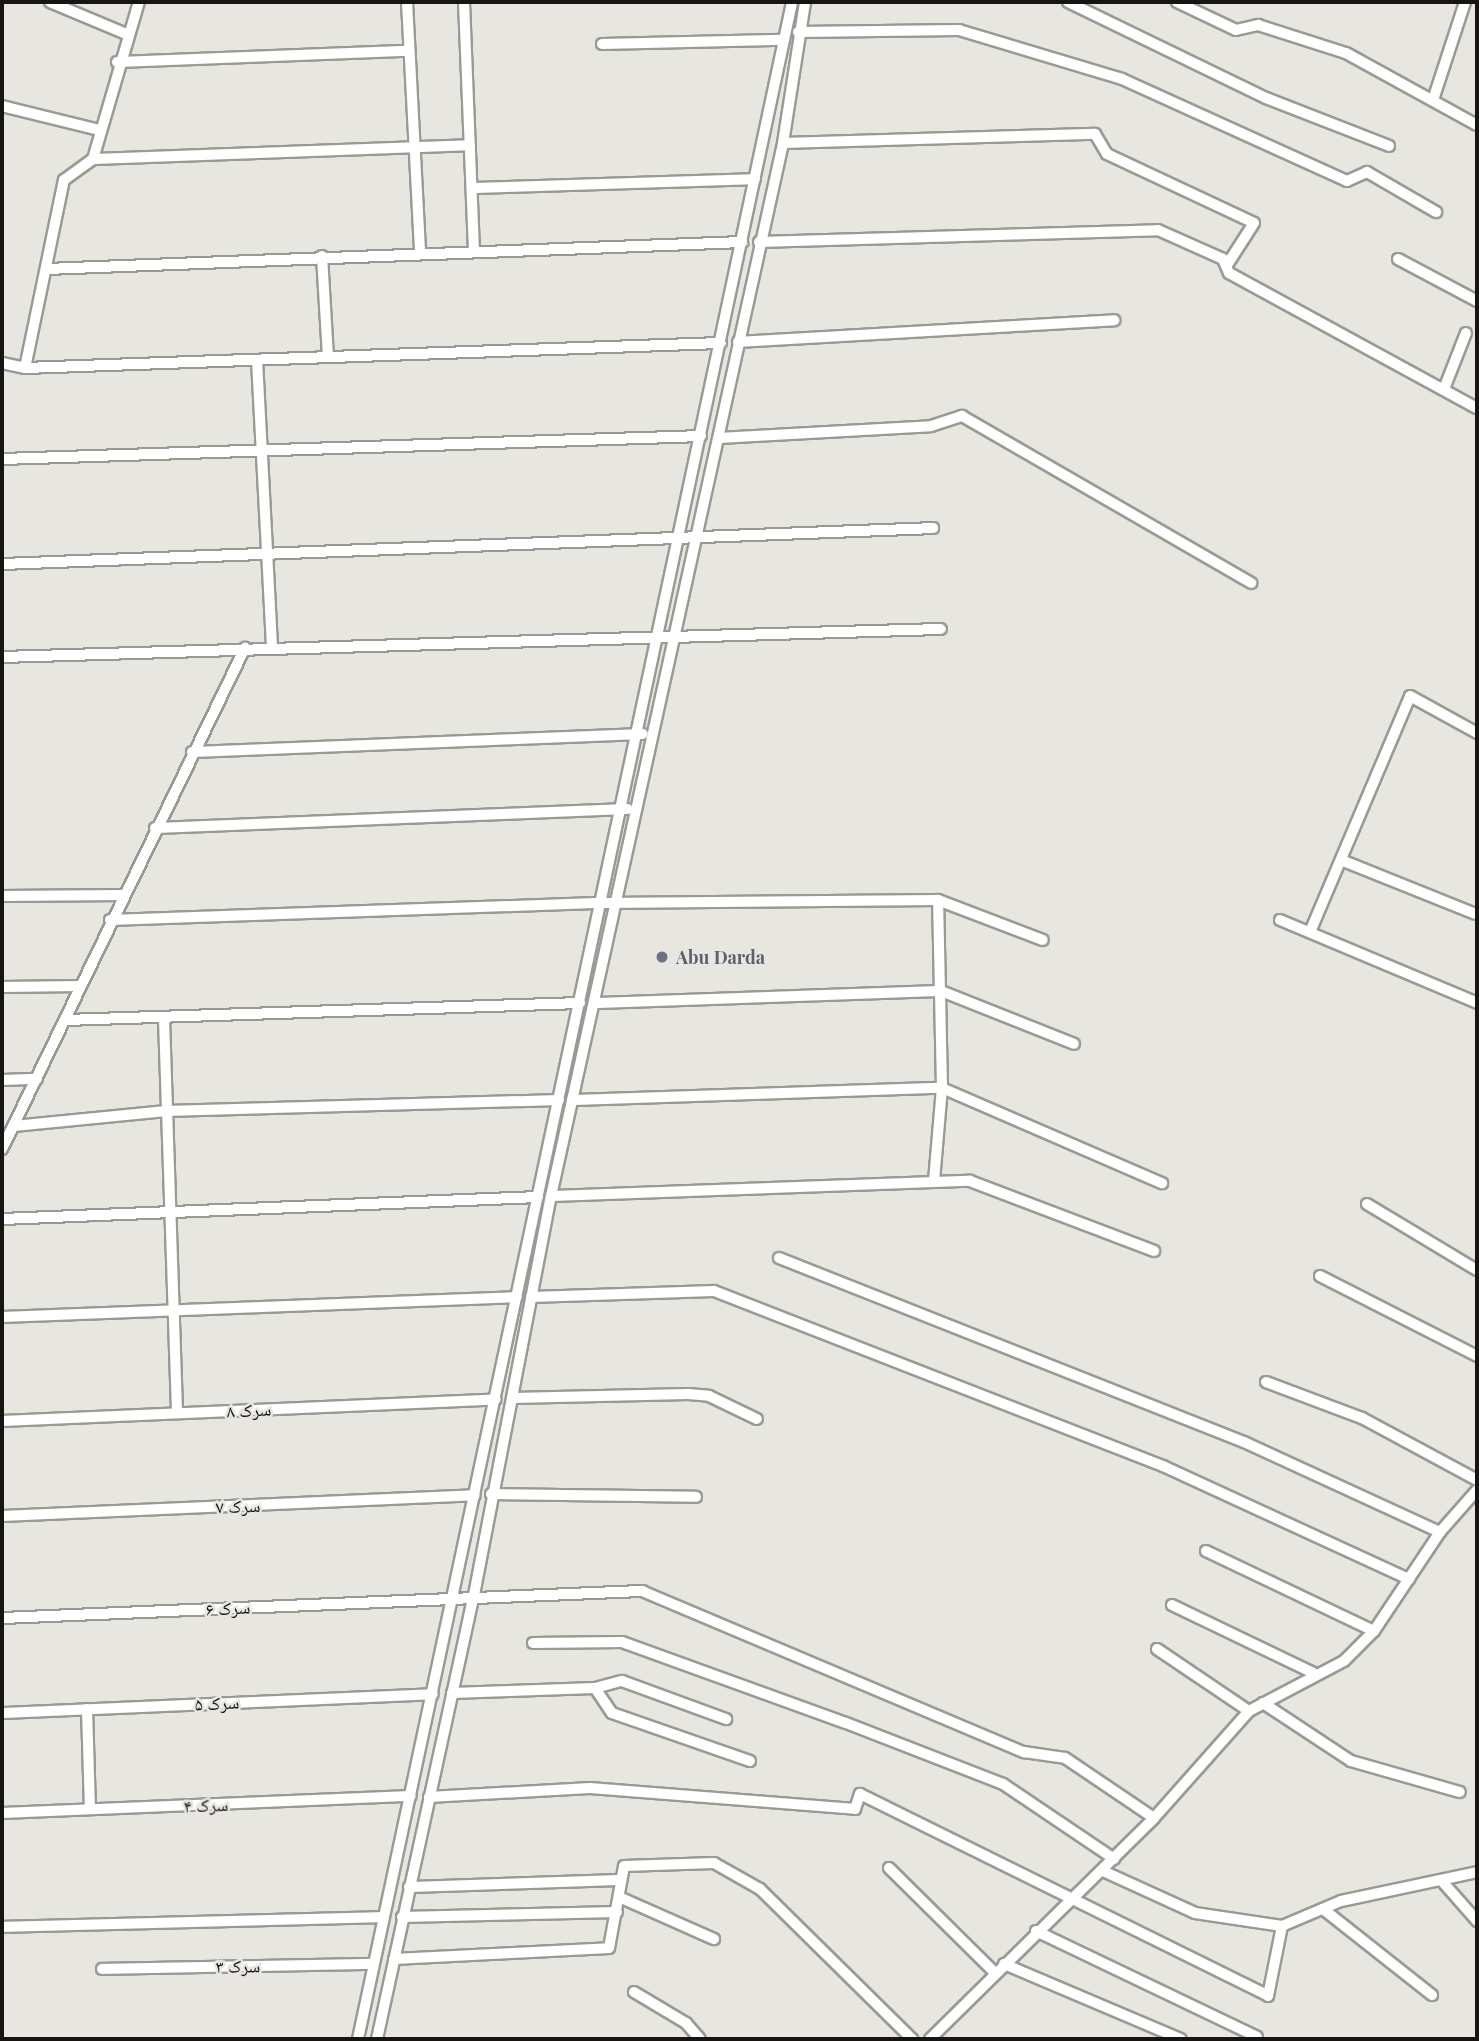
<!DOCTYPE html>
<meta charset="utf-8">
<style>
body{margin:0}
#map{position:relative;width:1479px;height:2041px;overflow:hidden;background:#e7e6e1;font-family:"Playfair Display","Noto Naskh Arabic",serif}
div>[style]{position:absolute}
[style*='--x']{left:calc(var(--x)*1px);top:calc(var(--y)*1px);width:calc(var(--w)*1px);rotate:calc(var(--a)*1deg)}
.roads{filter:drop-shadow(2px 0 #9a9a95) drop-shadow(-2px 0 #9a9a95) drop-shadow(0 2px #9a9a95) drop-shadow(0 -2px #9a9a95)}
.minor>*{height:10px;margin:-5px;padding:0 5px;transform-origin:5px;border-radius:5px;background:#fff}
.dots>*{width:19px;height:19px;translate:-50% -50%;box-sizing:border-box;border:4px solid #e7e6e1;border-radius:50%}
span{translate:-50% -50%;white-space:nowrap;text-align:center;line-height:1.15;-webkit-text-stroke:5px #e7e6e1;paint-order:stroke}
.worship-label{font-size:18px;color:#5b616d;font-weight:700}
.left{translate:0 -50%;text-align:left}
.street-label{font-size:18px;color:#161514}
.frame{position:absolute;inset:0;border:4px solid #161514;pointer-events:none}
</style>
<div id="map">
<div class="roads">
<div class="minor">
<i style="--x:50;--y:2;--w:82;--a:22.8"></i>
<i style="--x:407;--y:2;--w:250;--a:87"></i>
<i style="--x:464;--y:2;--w:247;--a:87.7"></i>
<i style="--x:1068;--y:2;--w:220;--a:25.9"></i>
<i style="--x:1266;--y:98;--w:132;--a:21.3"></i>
<i style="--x:1177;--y:2;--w:65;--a:25.4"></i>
<i style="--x:1236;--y:30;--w:23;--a:-13"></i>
<i style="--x:1258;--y:25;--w:92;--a:17.7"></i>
<i style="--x:1346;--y:53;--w:149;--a:28.8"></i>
<i style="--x:798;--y:32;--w:161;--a:-0.7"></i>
<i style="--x:959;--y:30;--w:170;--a:16.7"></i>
<i style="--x:1122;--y:79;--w:247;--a:24.4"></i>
<i style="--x:1347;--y:181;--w:22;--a:-24"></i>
<i style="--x:1367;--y:172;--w:80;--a:30.1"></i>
<i style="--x:602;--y:44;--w:182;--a:-1.3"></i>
<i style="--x:117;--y:62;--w:292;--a:-2.2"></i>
<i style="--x:1433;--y:100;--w:103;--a:-71.9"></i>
<i style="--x:2;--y:106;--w:101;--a:13.8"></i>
<i style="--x:783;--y:143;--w:312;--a:-1.7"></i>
<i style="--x:1095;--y:134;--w:23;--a:59"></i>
<i style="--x:1107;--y:154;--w:162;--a:25.1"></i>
<i style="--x:1254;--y:223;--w:50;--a:122.7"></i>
<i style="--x:93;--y:159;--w:377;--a:-2.1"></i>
<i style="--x:472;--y:188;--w:283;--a:-1.8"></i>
<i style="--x:759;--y:242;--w:399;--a:-1.7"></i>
<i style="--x:1158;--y:230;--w:71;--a:24"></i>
<i style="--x:1223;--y:259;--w:15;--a:67"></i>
<i style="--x:1229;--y:273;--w:282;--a:28.6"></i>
<i style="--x:322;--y:256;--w:101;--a:86.6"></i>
<i style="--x:1398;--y:259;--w:89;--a:28"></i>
<i style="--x:46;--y:269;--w:697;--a:-2.22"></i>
<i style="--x:738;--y:342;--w:377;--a:-3.3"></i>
<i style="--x:257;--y:360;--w:287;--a:87"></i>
<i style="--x:2;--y:363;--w:24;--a:12"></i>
<i style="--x:25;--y:368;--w:192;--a:-78.3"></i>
<i style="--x:64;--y:180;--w:36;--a:-36"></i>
<i style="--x:93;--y:159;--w:164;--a:-73.7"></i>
<i style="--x:25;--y:368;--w:696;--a:-2.06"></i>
<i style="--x:1444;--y:389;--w:60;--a:-68.6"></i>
<i style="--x:719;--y:438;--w:212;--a:-3.2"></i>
<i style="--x:931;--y:426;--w:33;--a:-18"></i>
<i style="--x:962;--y:416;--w:334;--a:30"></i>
<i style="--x:2;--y:459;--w:699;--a:-1.88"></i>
<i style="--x:2;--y:564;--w:932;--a:-2.21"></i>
<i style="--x:2;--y:657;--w:939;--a:-1.71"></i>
<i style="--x:192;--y:752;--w:451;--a:-2.3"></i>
<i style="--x:155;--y:828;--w:473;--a:-2.3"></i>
<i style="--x:1341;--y:860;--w:144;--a:21.9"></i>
<i style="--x:2;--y:896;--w:120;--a:-0.5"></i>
<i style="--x:110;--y:920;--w:492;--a:-2"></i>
<i style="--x:602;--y:903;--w:336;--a:-0.5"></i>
<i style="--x:938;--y:900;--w:112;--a:20.9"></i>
<i style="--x:1280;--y:920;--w:214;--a:22.8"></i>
<i style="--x:1310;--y:932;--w:256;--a:-67"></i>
<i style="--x:1410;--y:696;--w:77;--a:28.9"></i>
<i style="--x:2;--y:987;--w:78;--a:-0.7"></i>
<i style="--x:596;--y:1003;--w:345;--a:-2"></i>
<i style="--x:941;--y:991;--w:143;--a:21.7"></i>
<i style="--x:164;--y:1019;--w:394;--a:88.1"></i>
<i style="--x:65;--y:1020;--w:515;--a:-1.89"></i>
<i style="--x:2;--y:1080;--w:35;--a:-2"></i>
<i style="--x:572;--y:1100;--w:370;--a:-1.9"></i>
<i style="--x:942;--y:1088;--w:240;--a:23.4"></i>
<i style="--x:14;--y:1126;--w:153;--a:-5.6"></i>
<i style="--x:166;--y:1111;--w:393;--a:-1.6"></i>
<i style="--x:2;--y:1149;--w:557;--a:-64.13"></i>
<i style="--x:934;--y:1181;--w:93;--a:-85.1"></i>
<i style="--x:942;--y:1088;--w:188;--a:-91.2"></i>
<i style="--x:551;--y:1196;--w:419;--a:-2.1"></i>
<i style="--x:970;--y:1181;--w:197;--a:20.8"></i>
<i style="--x:1367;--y:1204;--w:128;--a:31"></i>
<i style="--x:2;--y:1219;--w:536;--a:-2.35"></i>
<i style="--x:779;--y:1258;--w:500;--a:21.59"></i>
<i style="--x:1244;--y:1442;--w:216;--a:24.7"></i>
<i style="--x:1320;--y:1276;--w:176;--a:27"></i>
<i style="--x:531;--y:1297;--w:183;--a:-1.9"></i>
<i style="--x:714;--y:1291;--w:482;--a:21.3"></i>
<i style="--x:1163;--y:1466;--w:271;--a:24.7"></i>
<i style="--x:2;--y:1317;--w:515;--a:-2.22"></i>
<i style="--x:1266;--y:1382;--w:103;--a:20.6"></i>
<i style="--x:1362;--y:1418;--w:131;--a:28.3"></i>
<i style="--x:512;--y:1398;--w:176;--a:-1.3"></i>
<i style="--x:688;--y:1394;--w:21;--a:5"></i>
<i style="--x:709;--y:1396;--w:53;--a:25.6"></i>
<i style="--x:2;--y:1421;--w:494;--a:-2.5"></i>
<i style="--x:491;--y:1494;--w:205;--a:0.8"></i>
<i style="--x:2;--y:1516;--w:473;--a:-2.5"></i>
<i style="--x:1206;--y:1551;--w:186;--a:25.5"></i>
<i style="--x:1172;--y:1605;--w:157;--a:25.7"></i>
<i style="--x:2;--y:1618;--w:641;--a:-2.42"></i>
<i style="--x:642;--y:1591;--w:415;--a:22.9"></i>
<i style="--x:1024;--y:1752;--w:41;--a:8.3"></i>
<i style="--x:1065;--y:1758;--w:107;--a:34"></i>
<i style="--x:533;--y:1643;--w:89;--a:-0.6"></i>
<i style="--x:622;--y:1642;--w:238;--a:19.9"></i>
<i style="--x:846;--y:1723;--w:168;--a:21.2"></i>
<i style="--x:1003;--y:1784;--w:134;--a:34"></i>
<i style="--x:1157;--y:1649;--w:111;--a:34"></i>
<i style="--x:595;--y:1688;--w:30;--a:56"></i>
<i style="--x:612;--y:1713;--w:146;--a:19.2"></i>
<i style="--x:452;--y:1693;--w:143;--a:-2"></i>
<i style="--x:595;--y:1688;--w:28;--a:-15"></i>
<i style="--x:622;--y:1681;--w:111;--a:20.1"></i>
<i style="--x:1263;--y:1703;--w:105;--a:33.4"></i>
<i style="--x:1351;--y:1761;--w:113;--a:15.9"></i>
<i style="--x:87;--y:1709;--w:100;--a:88.3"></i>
<i style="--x:2;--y:1713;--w:431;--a:-2.5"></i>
<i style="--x:429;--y:1797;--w:161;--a:-3.2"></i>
<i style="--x:590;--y:1788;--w:266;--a:4.5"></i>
<i style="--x:855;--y:1809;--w:16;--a:-72"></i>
<i style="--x:860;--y:1794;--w:455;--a:26.3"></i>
<i style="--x:1268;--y:1996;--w:71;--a:-78.7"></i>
<i style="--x:2;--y:1813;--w:409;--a:-2.4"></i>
<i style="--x:889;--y:1868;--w:149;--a:44.7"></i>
<i style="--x:1103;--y:1871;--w:101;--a:24.5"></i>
<i style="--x:1195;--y:1913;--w:88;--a:8.5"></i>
<i style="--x:1282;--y:1926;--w:64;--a:-23"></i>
<i style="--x:1341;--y:1901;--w:139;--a:-12"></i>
<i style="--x:1441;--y:1880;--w:55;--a:48.7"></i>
<i style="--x:409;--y:1887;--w:212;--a:-1.9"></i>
<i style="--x:619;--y:1897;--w:104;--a:23.9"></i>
<i style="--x:1323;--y:1909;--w:139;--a:38.3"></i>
<i style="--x:402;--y:1917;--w:215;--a:-1.3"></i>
<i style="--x:2;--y:1927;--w:380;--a:-1.5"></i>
<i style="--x:1036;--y:1931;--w:245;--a:25.6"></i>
<i style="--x:394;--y:1959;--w:215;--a:-2.9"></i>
<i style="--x:609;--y:1948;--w:83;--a:-79.6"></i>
<i style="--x:624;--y:1866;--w:90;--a:-1.9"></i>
<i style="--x:714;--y:1863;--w:53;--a:29.5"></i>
<i style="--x:760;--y:1889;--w:214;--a:44.6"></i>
<i style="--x:1004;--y:1964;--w:192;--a:23"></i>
<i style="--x:102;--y:1969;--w:271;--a:-1.1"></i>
<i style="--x:634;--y:1992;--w:61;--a:30.8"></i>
<i style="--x:686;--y:2023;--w:21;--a:49"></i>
<i style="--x:358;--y:2039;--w:2083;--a:-77.97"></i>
<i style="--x:377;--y:2039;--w:454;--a:-77.7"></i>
<i style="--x:474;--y:1595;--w:406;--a:-79.1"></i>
<i style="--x:551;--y:1196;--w:1078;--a:-77.57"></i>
<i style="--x:783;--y:143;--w:143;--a:-81.1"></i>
<i style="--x:930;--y:2039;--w:315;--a:-44.6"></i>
<i style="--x:1154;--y:1818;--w:143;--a:-48.4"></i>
<i style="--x:1249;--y:1711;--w:107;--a:-27.8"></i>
<i style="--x:1344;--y:1661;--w:42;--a:-45"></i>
<i style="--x:1374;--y:1631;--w:119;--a:-56.3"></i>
<i style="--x:1440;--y:1532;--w:56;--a:-48.6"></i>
</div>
</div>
<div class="dots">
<i style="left:662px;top:957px;background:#6b7280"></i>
</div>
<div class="worship-label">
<span class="left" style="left:676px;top:957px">Abu Darda</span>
</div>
<div class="street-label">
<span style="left:249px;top:1410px;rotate:-3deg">سرک ۸</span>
<span style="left:238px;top:1506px;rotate:-2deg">سرک ۷</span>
<span style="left:228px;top:1608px;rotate:-3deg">سرک ۶</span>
<span style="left:217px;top:1703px;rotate:-3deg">سرک ۵</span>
<span style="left:206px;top:1805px;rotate:-2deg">سرک ۴</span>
<span style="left:238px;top:1966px;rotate:-1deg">سرک ۳</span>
</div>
<div class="frame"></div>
</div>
